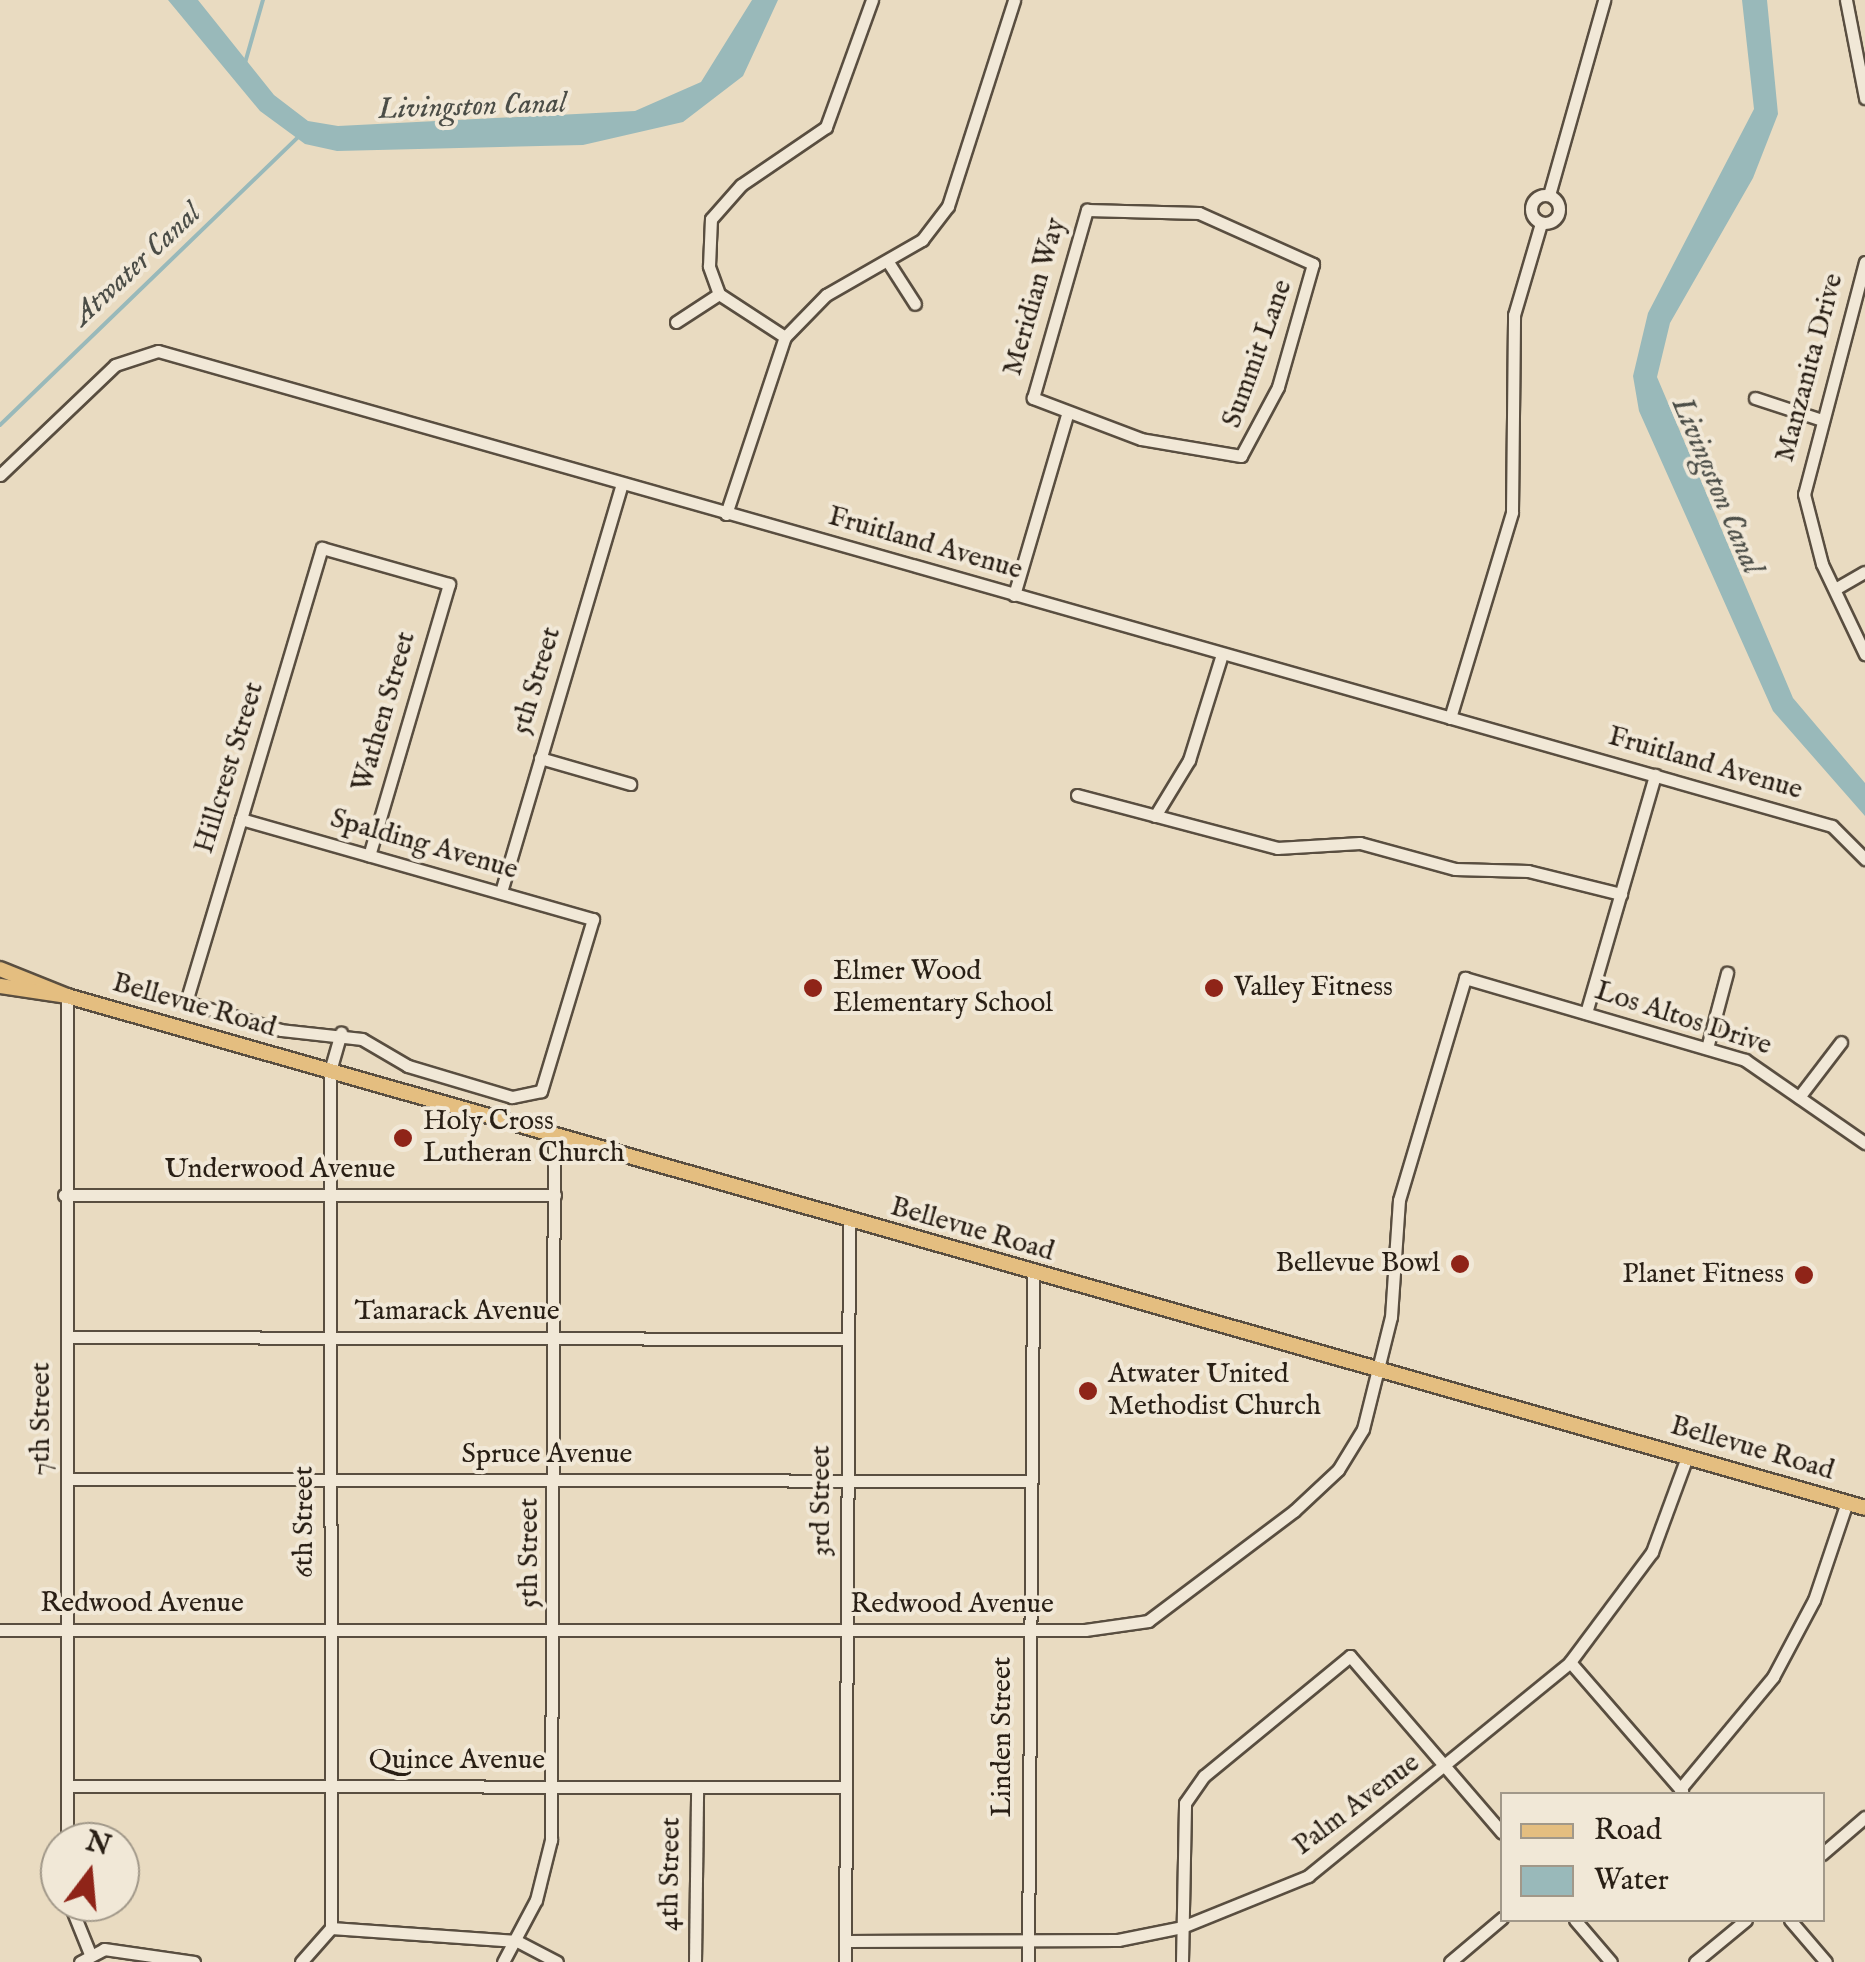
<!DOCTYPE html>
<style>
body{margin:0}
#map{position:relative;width:1865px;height:1962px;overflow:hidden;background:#e9dbc1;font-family:"IM FELL English",serif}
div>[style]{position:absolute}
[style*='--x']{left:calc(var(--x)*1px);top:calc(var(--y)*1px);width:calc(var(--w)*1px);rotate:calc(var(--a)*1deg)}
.water>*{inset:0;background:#99b9ba}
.stream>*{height:4px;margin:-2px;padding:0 2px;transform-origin:2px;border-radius:2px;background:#99b9ba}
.roads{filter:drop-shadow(2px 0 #594e40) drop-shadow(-2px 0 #594e40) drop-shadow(0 2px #594e40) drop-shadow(0 -2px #594e40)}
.minor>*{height:11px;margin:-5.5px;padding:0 5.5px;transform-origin:5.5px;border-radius:5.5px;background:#f1e8d7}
.minor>.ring{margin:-5.5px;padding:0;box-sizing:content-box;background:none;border:11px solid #f1e8d7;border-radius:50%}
.major>*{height:14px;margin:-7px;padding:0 7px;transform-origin:7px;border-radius:7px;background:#e4be80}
.dots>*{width:28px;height:28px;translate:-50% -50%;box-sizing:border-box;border:5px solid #f1e8d7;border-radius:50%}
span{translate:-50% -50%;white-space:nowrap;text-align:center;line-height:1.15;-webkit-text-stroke:8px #f1e8d7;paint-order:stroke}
.street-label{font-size:28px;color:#291f15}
.poi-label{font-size:28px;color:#291f15}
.left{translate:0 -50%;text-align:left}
.right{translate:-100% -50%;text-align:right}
.water-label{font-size:30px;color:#4b4d47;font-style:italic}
.legend{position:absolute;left:1500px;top:1792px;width:325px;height:130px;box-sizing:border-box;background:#f1e8d7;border:2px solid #a19889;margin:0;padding:12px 18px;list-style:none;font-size:30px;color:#291f15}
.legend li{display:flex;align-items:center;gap:20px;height:50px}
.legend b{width:50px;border:2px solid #a19889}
.north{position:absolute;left:40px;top:1822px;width:100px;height:100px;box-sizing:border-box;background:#f1e8d7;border:2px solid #a19889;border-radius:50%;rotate:16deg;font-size:28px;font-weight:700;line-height:40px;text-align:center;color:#291f15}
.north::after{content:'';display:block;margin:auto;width:35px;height:45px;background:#8f2418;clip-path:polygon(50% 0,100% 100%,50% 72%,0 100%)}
</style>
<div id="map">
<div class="water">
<i style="clip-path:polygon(168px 0,198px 0,274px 95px,308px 121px,338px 126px,635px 111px,701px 82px,752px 0,778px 0,743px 76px,683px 122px,583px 145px,337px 151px,305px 144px,260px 111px)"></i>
<i style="clip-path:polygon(1742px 0,1767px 0,1778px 114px,1753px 178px,1670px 323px,1657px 377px,1793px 698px,1865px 783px,1865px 816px,1773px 711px,1639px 411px,1633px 376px,1648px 313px,1754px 109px)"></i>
</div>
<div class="stream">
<i style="--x:245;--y:63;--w:66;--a:-74.1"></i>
<i style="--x:0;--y:425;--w:414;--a:-44"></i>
</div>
<div class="roads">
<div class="minor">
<i style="--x:1846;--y:0;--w:100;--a:79"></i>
<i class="ring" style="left:1531px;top:195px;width:17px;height:17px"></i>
<i style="--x:1549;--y:195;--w:203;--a:-74.2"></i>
<i style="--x:1087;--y:210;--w:112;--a:1.5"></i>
<i style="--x:1199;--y:213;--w:125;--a:24.1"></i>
<i style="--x:1313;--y:264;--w:128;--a:105.9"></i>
<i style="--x:1278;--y:387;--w:78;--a:118.2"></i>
<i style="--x:1241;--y:456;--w:101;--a:-170.4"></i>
<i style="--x:1141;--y:439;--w:116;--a:-159.2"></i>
<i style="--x:1033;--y:398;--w:196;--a:-74"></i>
<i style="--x:1865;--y:262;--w:240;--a:104.7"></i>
<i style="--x:1804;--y:494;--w:72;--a:75.6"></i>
<i style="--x:1822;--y:564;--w:100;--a:64.5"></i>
<i style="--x:890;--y:265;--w:46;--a:57.3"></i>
<i style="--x:676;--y:322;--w:51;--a:-33.1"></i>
<i style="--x:785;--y:337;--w:79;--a:-146.9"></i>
<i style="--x:719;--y:294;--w:30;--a:-110"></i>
<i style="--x:709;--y:266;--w:47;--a:-87.6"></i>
<i style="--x:711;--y:219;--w:45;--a:-48.6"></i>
<i style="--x:741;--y:185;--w:103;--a:-34.3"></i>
<i style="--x:826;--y:127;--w:135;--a:-70.1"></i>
<i style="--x:1755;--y:398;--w:67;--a:18.2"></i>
<i style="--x:0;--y:475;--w:159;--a:-43.7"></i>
<i style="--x:115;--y:365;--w:45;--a:-18"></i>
<i style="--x:158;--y:351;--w:1740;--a:15.84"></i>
<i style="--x:1832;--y:826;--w:47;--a:45"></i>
<i style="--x:726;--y:514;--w:187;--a:-71.6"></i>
<i style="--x:785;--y:337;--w:59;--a:-45.7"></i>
<i style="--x:826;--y:295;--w:111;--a:-29.8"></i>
<i style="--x:922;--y:240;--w:43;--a:-52.6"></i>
<i style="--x:948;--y:206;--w:216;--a:-72.2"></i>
<i style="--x:1835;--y:589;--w:34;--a:-30"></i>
<i style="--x:1014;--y:595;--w:188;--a:-73.6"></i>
<i style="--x:1450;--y:718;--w:215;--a:-73.2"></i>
<i style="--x:1512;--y:512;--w:197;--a:-89.4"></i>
<i style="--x:1514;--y:315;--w:96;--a:-73.6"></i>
<i style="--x:540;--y:758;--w:94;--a:16.1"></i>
<i style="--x:1077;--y:795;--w:207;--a:14.8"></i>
<i style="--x:1277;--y:848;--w:83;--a:-3.4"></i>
<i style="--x:1360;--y:843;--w:98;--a:15.3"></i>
<i style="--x:1455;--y:869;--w:73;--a:1.6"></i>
<i style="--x:1528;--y:871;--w:96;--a:13.9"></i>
<i style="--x:1155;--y:816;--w:66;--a:-58.7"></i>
<i style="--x:1189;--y:760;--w:111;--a:-72.7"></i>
<i style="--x:241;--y:819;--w:366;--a:15.9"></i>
<i style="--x:593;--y:919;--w:180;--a:106.8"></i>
<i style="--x:541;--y:1091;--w:30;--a:168"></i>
<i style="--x:512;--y:1097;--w:109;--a:-163.4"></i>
<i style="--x:408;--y:1066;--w:53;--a:-149.6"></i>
<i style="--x:362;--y:1039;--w:81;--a:-173.7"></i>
<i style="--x:281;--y:1030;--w:99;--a:-163.6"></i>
<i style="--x:186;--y:1002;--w:191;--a:-73.3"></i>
<i style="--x:241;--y:819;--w:283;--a:-73.4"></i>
<i style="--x:322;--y:548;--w:132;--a:15.8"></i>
<i style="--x:449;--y:584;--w:283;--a:106.4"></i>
<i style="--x:501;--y:892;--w:426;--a:-73.5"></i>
<i style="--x:67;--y:996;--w:846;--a:90"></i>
<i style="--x:1586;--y:1013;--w:248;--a:-73.8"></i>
<i style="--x:1707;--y:1048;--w:78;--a:-75.1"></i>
<i style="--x:1799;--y:1097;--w:69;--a:-52.6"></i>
<i style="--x:64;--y:1195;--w:491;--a:0"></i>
<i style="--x:67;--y:1337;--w:780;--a:0.15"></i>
<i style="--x:68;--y:1479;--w:959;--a:0.12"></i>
<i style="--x:0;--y:1630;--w:1085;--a:0"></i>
<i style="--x:1085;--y:1630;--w:64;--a:-8.1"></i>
<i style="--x:1148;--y:1621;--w:183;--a:-37"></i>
<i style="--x:1294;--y:1511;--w:60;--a:-43"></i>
<i style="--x:1338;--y:1470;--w:48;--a:-58.6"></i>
<i style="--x:1363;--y:1429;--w:115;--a:-76"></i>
<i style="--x:1391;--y:1317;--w:117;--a:-86.1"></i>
<i style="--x:1399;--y:1200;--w:232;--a:-73.4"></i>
<i style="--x:1465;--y:978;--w:292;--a:16.3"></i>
<i style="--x:1745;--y:1060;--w:146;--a:34.7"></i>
<i style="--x:1570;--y:1662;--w:171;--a:49"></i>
<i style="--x:67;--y:1786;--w:779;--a:0.07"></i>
<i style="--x:1680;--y:1789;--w:146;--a:-50.3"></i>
<i style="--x:1773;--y:1677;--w:87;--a:-62"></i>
<i style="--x:1814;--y:1600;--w:103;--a:-71.4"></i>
<i style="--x:1822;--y:1854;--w:57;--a:-40.7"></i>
<i style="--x:69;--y:1902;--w:56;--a:68"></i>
<i style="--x:1575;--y:1920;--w:55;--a:49.4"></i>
<i style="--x:1790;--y:1920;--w:55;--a:49.4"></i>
<i style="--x:331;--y:1928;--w:186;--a:4"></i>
<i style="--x:517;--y:1941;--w:45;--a:27.7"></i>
<i style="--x:846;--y:1941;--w:272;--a:-0.2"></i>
<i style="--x:1118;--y:1940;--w:65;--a:-11.5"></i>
<i style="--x:1182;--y:1927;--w:136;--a:-22"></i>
<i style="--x:1308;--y:1876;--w:338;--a:-39.2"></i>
<i style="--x:1570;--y:1662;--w:137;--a:-53.3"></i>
<i style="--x:1652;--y:1552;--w:101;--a:-69.8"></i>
<i style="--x:80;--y:1962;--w:27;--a:-28"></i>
<i style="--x:104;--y:1949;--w:91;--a:8.2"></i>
<i style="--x:301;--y:1962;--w:45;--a:-48.6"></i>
<i style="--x:331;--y:1928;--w:857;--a:-90.07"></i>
<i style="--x:330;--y:1071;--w:40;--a:-74"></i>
<i style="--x:503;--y:1962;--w:70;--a:-62"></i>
<i style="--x:536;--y:1900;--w:62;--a:-76"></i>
<i style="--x:551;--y:1840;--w:706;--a:-89.76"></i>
<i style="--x:695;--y:1962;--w:175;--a:-89.3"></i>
<i style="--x:845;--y:1962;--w:741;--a:-89.69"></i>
<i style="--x:1028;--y:1962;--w:690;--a:-89.58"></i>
<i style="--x:1182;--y:1962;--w:159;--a:-88.9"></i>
<i style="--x:1185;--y:1803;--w:33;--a:-55"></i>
<i style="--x:1204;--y:1776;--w:189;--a:-39.4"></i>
<i style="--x:1350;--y:1656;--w:233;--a:49.3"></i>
<i style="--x:1450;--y:1962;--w:68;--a:-40.2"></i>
<i style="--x:1695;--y:1962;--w:66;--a:-39.5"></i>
</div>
<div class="major">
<i style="--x:0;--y:969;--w:72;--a:21.9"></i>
<i style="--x:67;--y:996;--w:1869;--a:15.89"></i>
<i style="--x:0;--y:986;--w:68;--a:8.5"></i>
</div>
</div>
<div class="dots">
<i style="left:813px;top:988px;background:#8f2418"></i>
<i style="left:1214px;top:988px;background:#8f2418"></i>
<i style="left:403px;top:1138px;background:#8f2418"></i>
<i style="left:1460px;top:1264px;background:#8f2418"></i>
<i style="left:1804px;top:1275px;background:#8f2418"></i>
<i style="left:1088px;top:1391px;background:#8f2418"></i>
</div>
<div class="street-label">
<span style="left:1035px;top:297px;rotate:-74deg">Meridian Way</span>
<span style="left:1258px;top:354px;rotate:-70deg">Summit Lane</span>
<span style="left:1810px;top:368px;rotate:-75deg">Manzanita Drive</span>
<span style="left:925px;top:544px;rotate:16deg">Fruitland Avenue</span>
<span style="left:537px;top:681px;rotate:-73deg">5th Street</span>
<span style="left:385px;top:712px;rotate:-74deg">Wathen Street</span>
<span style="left:1705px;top:764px;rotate:16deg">Fruitland Avenue</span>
<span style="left:230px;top:768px;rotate:-73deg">Hillcrest Street</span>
<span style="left:424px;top:845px;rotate:16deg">Spalding Avenue</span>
<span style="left:194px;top:1006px;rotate:16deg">Bellevue Road</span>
<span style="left:1683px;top:1019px;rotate:18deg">Los Altos Drive</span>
<span style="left:280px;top:1170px">Underwood Avenue</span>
<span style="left:972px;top:1230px;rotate:16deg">Bellevue Road</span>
<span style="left:457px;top:1312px">Tamarack Avenue</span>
<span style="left:42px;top:1419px;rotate:-90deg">7th Street</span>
<span style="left:1752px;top:1449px;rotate:16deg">Bellevue Road</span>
<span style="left:547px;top:1455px">Spruce Avenue</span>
<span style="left:822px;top:1501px;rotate:-90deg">3rd Street</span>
<span style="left:305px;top:1522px;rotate:-90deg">6th Street</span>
<span style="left:530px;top:1553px;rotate:-90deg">5th Street</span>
<span style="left:142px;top:1604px">Redwood Avenue</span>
<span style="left:952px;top:1605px">Redwood Avenue</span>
<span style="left:1003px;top:1737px;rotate:-90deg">Linden Street</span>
<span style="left:457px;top:1761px">Quince Avenue</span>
<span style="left:1357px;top:1805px;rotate:-37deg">Palm Avenue</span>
<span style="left:671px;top:1874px;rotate:-89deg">4th Street</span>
</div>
<div class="poi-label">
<span class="left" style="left:833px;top:988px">Elmer Wood<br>Elementary School</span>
<span class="left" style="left:1234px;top:988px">Valley Fitness</span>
<span class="left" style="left:423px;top:1138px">Holy Cross<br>Lutheran Church</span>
<span class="right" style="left:1440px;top:1264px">Bellevue Bowl</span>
<span class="right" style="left:1784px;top:1275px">Planet Fitness</span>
<span class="left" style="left:1108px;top:1391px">Atwater United<br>Methodist Church</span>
</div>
<div class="water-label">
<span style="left:472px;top:107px;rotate:-2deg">Livingston Canal</span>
<span style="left:137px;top:265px;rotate:-43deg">Atwater Canal</span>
<span style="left:1716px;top:486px;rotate:67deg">Livingston Canal</span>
</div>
<ul class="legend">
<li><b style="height:12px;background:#e4be80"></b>Road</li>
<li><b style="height:28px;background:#99b9ba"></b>Water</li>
</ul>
<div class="north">N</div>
</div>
